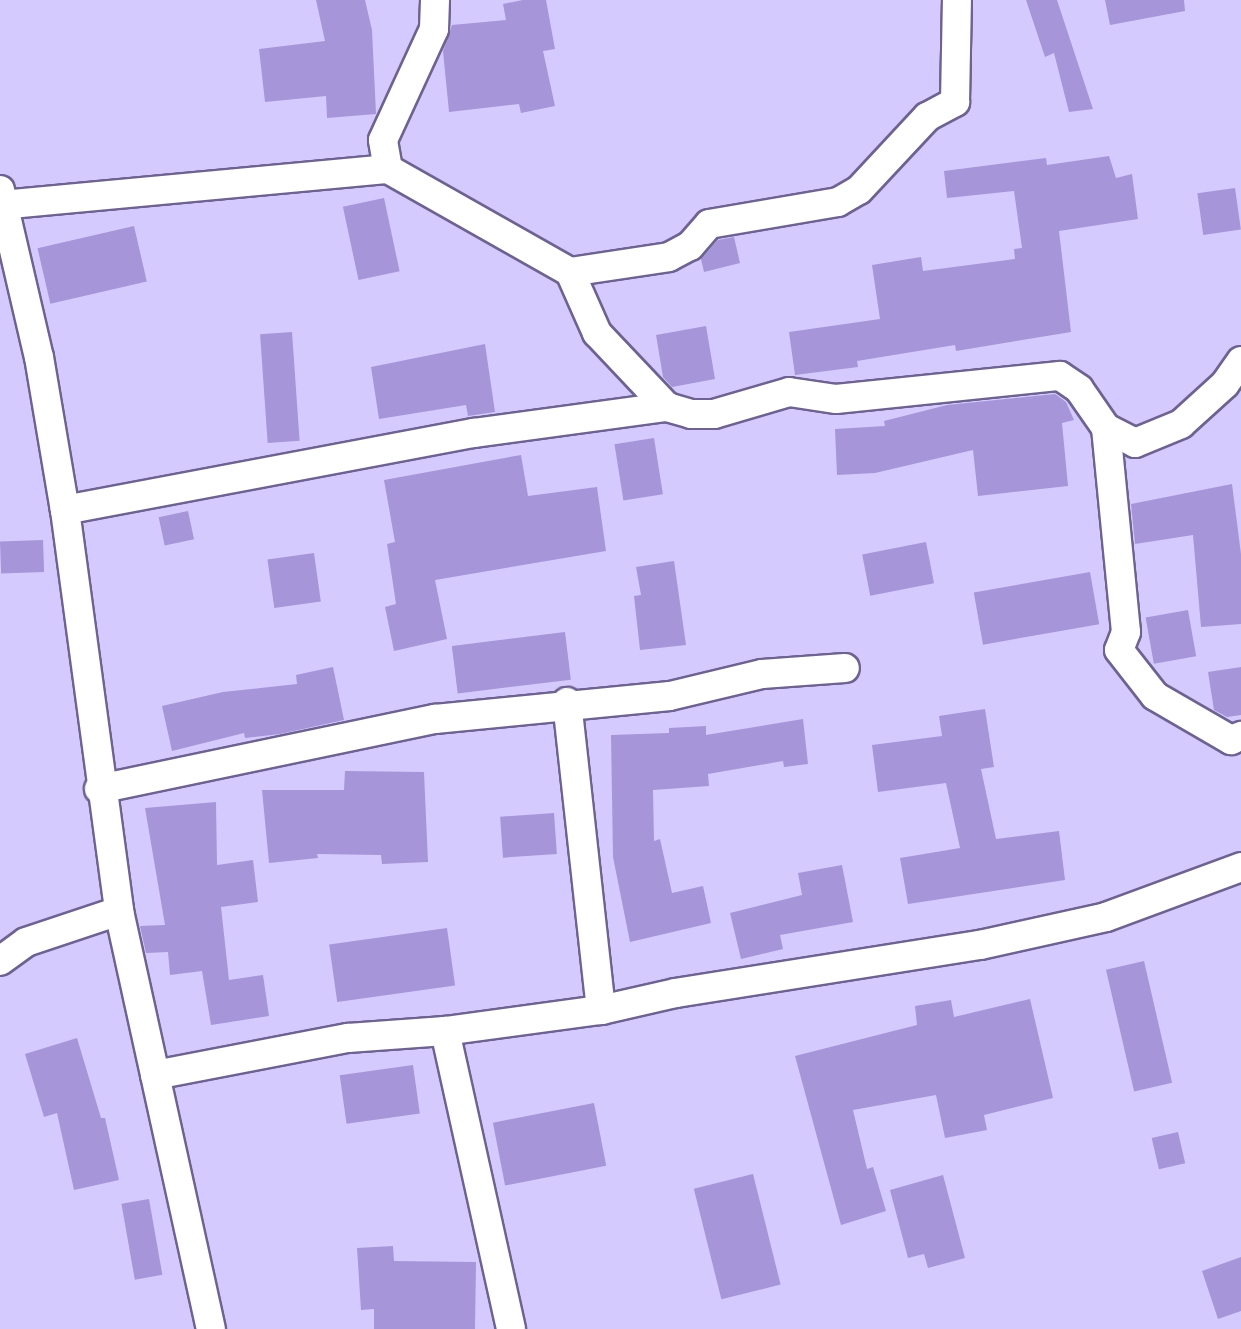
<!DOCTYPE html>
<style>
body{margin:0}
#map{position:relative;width:1241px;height:1329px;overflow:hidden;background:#d5cafd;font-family:"Alegreya Sans",sans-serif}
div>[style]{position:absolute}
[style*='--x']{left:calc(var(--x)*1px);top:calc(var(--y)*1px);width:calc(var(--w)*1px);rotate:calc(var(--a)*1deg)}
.building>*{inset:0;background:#a695d9;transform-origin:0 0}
.roads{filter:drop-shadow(2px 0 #6e6390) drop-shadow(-2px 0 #6e6390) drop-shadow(0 2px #6e6390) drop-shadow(0 -2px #6e6390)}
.minor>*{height:28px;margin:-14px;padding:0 14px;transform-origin:14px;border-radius:14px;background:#fff}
span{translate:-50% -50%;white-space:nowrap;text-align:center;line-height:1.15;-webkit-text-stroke:8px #d5cafd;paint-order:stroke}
</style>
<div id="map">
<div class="building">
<i style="clip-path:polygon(316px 0,365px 0,372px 30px,376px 114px,327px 118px,326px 96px,265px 102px,259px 49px,325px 41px)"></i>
<i style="clip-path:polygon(523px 0,546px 0,555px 49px,543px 51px,555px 106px,521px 113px,519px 104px,449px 112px,443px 51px,452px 25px,506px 20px,503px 4px)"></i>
<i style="clip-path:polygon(1026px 0,1057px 0,1093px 109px,1069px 112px,1054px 53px,1045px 57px)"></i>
<i style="clip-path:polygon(1105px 0,1184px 0,1185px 11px,1110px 25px)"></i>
<i style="clip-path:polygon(1109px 156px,1116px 178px,1132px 174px,1138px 219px,1059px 231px,1071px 332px,956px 351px,955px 345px,857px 361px,858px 367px,795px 375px,789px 332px,880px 319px,872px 265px,921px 257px,923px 271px,1015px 259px,1014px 249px,1022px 248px,1014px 191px,947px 198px,944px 171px,1046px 158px,1047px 165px)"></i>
<i style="left:1235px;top:188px;width:42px;height:38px;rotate:82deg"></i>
<i style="left:384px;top:198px;width:75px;height:42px;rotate:78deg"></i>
<i style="left:134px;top:226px;width:57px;height:99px;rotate:77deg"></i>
<i style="clip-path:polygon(734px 237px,740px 263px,704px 272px,701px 259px,718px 240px)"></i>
<i style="clip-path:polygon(706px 326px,715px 379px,672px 387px,663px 377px,656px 335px)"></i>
<i style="left:292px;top:332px;width:109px;height:32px;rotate:86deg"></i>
<i style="clip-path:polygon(485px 344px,495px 412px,468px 416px,466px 405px,379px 419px,371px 367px)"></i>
<i style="clip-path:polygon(1055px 394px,1066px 402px,1074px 420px,1062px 423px,1068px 486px,978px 496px,973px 450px,875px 473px,837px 475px,835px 429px,885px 426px,884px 421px,947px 405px)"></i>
<i style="left:654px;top:438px;width:57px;height:40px;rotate:81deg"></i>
<i style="clip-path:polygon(521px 455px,528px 496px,597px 487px,606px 551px,435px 580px,447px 639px,394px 651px,385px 607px,396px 604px,387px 544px,395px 542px,384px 480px)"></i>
<i style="clip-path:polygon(1232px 484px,1241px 554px,1241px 624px,1201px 627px,1193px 535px,1135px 544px,1131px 504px)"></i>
<i style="left:188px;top:511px;width:29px;height:30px;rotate:78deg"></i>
<i style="left:43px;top:540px;width:32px;height:43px;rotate:88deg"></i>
<i style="left:926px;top:542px;width:42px;height:65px;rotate:79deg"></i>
<i style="left:314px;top:553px;width:49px;height:47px;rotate:82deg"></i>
<i style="clip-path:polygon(674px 561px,686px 645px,640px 650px,634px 596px,641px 595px,636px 567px)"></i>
<i style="left:1090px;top:572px;width:53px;height:118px;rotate:80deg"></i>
<i style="left:1188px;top:610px;width:47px;height:43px;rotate:80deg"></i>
<i style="left:565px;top:632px;width:48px;height:114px;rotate:83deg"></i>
<i style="clip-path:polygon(333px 667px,344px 720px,280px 734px,245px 738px,244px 733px,172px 751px,162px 706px,223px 692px,297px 684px,296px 675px)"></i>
<i style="clip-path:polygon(1241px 667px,1241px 715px,1227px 717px,1214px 710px,1208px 672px)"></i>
<i style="clip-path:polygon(985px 709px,994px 767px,981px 769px,996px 839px,1059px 831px,1065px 880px,908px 904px,900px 858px,960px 848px,946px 783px,878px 792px,872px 745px,942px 736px,939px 716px)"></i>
<i style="clip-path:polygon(803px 719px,808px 764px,784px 767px,783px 761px,708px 774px,709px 786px,653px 790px,654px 841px,660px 839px,672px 893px,703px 886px,711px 923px,630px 942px,613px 857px,611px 735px,669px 733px,669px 728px,706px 726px,706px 735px)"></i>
<i style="clip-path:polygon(345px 771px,424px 772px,428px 862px,382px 864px,381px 855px,317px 854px,318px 858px,269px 863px,262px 790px,344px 790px)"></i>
<i style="clip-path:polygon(216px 802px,217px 865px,253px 860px,258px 902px,221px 907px,229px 980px,263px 975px,269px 1016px,211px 1025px,202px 971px,170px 975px,168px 952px,146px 953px,140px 926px,165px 925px,145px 808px)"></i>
<i style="left:554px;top:813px;width:41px;height:54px;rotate:86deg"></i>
<i style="clip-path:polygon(842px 865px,853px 922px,780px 935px,783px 949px,741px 959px,730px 913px,802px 895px,798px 873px)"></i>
<i style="left:447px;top:928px;width:58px;height:119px;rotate:82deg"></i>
<i style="left:1144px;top:961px;width:125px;height:39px;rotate:77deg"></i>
<i style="clip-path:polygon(1030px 999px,1053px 1098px,984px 1115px,987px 1130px,945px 1138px,936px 1095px,853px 1110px,867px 1169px,873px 1167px,886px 1211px,841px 1225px,795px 1056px,917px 1025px,915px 1006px,951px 1000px,954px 1017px)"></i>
<i style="clip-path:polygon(77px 1038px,101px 1118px,105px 1118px,119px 1180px,74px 1190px,57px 1113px,44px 1117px,25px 1054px)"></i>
<i style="left:413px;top:1065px;width:49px;height:74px;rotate:82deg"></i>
<i style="left:594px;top:1103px;width:64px;height:103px;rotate:79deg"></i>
<i style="left:1178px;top:1132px;width:32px;height:27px;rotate:77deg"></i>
<i style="left:753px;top:1174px;width:114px;height:61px;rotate:76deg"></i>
<i style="clip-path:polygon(943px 1175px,965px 1258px,928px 1268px,924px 1254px,908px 1258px,890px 1190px)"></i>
<i style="left:149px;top:1199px;width:77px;height:28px;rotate:80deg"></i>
<i style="clip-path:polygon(393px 1246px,394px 1261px,476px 1262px,475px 1329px,374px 1329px,374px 1309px,361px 1310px,357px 1248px)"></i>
<i style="clip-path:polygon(1241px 1257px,1241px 1311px,1218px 1319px,1202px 1271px)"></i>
</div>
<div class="roads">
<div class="minor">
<i style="--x:388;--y:169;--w:29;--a:-100"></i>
<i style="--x:383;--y:140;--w:122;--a:-65.3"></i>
<i style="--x:434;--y:29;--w:29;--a:-88"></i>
<i style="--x:0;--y:190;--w:171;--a:76.9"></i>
<i style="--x:39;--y:357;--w:155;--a:80.4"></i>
<i style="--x:65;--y:510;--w:405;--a:82.3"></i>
<i style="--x:119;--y:911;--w:428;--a:77.6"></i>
<i style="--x:0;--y:205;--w:390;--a:-5.3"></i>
<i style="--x:388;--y:169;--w:209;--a:29.5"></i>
<i style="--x:570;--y:272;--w:67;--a:66.1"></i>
<i style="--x:597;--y:333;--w:102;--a:46.6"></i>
<i style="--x:667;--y:407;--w:25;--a:16"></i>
<i style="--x:691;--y:414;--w:23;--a:0"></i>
<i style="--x:714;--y:414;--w:78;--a:-16.3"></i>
<i style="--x:789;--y:392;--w:48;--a:8.5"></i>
<i style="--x:836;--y:399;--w:225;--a:-5.9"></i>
<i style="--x:1060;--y:376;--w:23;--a:34"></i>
<i style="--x:1079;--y:389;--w:47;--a:55.3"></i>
<i style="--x:1106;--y:428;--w:33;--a:27"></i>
<i style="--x:1135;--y:443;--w:50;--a:-22.4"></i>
<i style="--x:1181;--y:424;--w:59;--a:-42.3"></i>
<i style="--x:1225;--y:384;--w:28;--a:-55"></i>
<i style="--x:570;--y:272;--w:100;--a:-8.6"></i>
<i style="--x:669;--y:257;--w:24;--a:-28"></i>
<i style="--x:690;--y:246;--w:29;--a:-49"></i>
<i style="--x:709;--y:224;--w:131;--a:-9.7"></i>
<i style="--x:838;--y:202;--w:24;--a:-30"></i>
<i style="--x:859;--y:190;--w:100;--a:-47"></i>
<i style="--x:927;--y:117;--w:32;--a:-28"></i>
<i style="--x:955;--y:102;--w:102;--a:-88.9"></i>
<i style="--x:1106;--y:428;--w:205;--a:84.4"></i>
<i style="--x:1126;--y:632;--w:19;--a:111"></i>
<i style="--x:1119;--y:650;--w:58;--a:52"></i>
<i style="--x:1155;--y:696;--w:88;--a:30.1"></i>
<i style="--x:1231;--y:740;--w:11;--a:-22"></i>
<i style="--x:65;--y:510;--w:416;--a:-10.7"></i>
<i style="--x:474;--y:433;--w:195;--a:-7.7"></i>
<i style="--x:567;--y:702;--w:310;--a:83.7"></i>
<i style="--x:99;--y:789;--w:343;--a:-11.8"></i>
<i style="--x:435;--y:719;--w:236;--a:-5.6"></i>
<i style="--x:670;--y:696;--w:95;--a:-13.4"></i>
<i style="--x:762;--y:674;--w:83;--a:-4.1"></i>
<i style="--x:0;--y:961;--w:32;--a:-36"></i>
<i style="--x:26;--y:942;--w:98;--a:-18.4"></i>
<i style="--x:445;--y:1031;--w:305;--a:77.5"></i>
<i style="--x:155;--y:1075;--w:197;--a:-10.9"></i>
<i style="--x:348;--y:1038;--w:97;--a:-4.1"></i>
<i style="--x:445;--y:1031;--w:157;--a:-7.7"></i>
<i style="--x:601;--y:1010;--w:77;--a:-12.8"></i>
<i style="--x:676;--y:993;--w:308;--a:-9"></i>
<i style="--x:980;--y:945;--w:129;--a:-12.5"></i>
<i style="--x:1106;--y:917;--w:144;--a:-20.3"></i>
</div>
</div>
</div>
